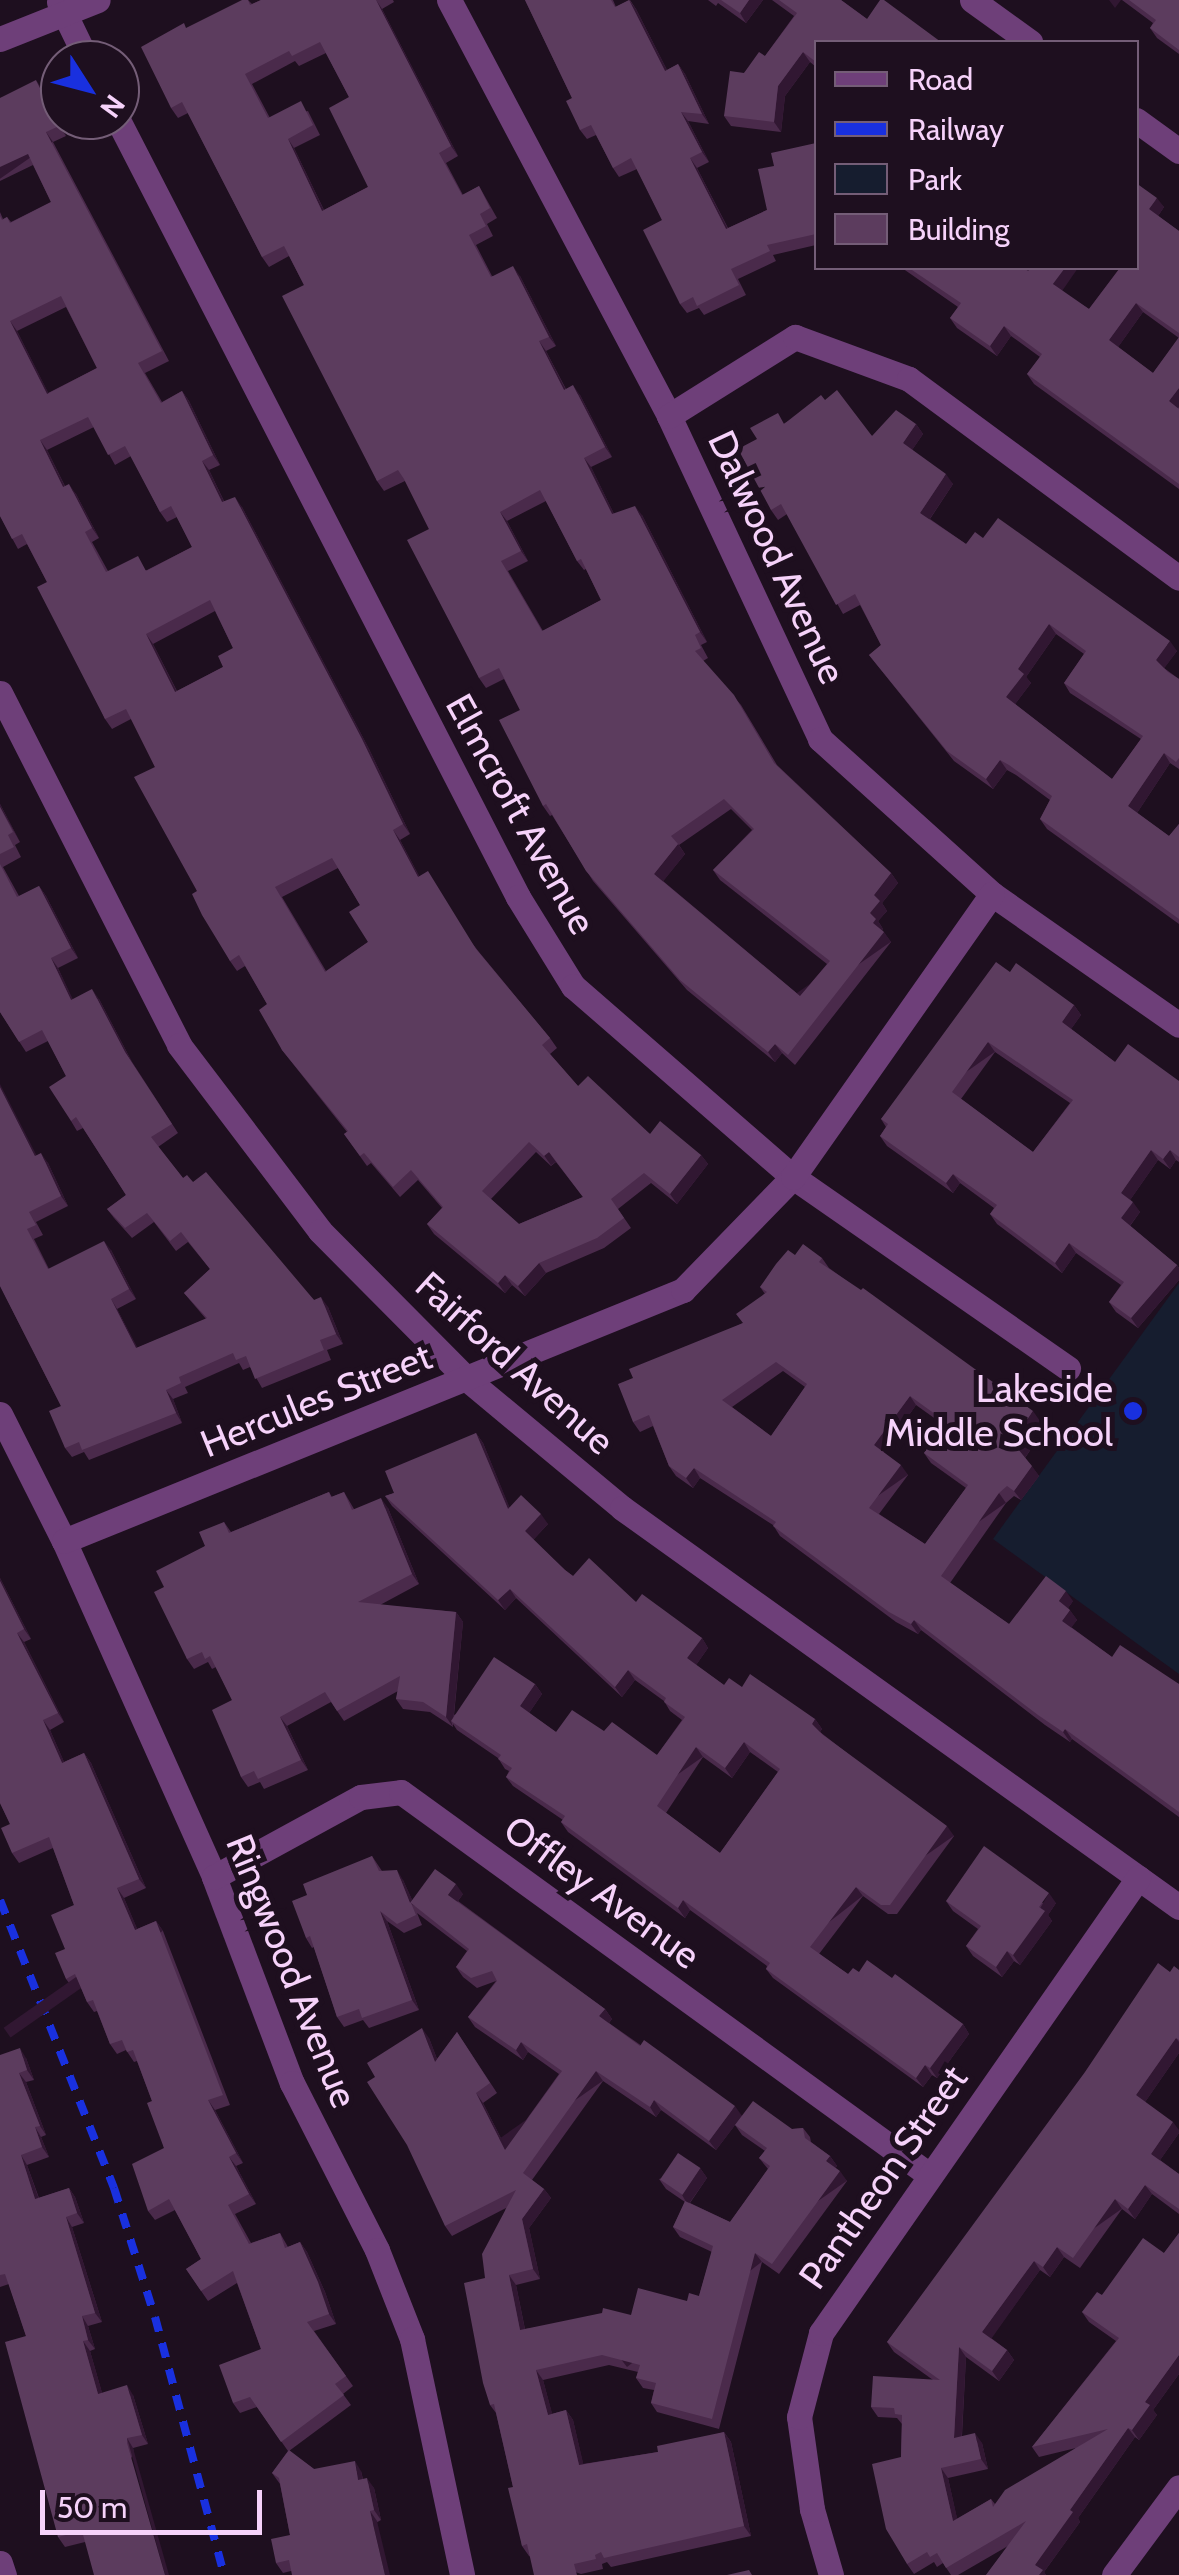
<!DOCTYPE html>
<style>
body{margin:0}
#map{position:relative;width:1179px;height:2575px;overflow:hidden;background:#1e0f1f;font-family:Cabin,sans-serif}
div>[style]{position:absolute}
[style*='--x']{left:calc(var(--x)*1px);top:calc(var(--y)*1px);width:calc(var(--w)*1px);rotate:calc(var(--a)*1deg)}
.green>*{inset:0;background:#161d2f}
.minor>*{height:25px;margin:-12.5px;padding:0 12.5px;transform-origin:12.5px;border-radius:12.5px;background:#6e3f79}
.rail>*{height:8px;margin-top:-4px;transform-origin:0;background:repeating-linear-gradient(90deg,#1930df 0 15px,transparent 0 27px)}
.wall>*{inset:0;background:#4a2a4b}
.shaded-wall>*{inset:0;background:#311732;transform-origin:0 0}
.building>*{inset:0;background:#5c3c5e;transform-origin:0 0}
.dots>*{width:28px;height:28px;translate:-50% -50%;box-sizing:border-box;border:5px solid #1e0f1f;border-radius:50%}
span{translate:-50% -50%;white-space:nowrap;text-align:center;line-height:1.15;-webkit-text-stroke:10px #1e0f1f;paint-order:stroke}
.street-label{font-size:38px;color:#f6d2fa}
.poi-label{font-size:38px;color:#f6d2fa}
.right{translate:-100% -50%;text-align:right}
.legend{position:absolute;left:814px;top:40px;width:325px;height:230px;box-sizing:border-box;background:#1e0f1f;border:2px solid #745d77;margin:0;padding:12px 18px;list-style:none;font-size:30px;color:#f6d2fa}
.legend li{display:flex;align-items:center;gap:20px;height:50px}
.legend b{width:50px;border:2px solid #745d77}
.north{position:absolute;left:40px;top:40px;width:100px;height:100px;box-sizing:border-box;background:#1e0f1f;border:2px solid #745d77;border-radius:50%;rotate:126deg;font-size:28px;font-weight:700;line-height:40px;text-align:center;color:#f6d2fa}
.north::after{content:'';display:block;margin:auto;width:35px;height:45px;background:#1930df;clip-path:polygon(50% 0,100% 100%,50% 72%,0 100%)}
.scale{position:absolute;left:40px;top:2490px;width:222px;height:45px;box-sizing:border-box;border:5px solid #f6d2fa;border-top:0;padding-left:12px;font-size:30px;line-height:35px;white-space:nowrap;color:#f6d2fa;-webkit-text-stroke:8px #1e0f1f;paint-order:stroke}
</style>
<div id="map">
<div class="green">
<i style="clip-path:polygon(1179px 1283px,1179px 1674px,993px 1539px)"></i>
</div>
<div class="minor">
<i style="--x:449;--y:0;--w:471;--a:62.1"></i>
<i style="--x:669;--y:416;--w:357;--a:64.9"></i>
<i style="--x:820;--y:739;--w:232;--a:42"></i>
<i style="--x:992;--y:894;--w:228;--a:35"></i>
<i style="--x:972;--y:0;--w:72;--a:35.9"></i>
<i style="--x:59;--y:2;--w:64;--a:64.2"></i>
<i style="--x:0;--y:39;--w:105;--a:-21.7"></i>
<i style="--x:118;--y:120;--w:874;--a:62.76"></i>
<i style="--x:518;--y:897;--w:105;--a:58.3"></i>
<i style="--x:573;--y:986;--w:291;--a:41"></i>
<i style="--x:793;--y:1177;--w:335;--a:34.8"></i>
<i style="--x:1136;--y:120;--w:53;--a:35.8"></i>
<i style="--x:669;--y:416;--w:149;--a:-32.1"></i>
<i style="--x:795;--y:337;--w:121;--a:20.2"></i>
<i style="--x:909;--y:379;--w:335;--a:36.4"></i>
<i style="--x:0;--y:693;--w:395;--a:63"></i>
<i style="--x:179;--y:1045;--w:233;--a:52.8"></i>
<i style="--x:320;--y:1231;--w:210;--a:45.2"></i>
<i style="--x:468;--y:1380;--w:200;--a:39.7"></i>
<i style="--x:622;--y:1508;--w:685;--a:35.62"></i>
<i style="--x:0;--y:1414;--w:142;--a:63.3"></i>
<i style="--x:64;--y:1541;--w:368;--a:65.9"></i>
<i style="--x:214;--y:1877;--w:220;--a:69.3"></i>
<i style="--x:292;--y:2083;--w:187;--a:63"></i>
<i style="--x:377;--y:2250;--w:96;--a:68.5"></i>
<i style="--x:412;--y:2339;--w:241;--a:78"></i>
<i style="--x:64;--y:1541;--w:668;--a:-22.07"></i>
<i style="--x:683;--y:1290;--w:158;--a:-45.8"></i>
<i style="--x:793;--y:1177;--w:346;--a:-54.9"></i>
<i style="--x:214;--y:1877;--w:167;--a:-28.6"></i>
<i style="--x:361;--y:1797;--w:40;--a:-7.1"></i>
<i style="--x:401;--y:1792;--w:651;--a:35.94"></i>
<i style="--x:0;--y:2563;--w:13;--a:72"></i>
<i style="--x:831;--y:2575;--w:69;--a:-106.1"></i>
<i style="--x:812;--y:2509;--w:93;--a:-98"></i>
<i style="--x:799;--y:2417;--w:87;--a:-75.3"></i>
<i style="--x:821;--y:2333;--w:555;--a:-55.13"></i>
<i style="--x:1114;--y:2575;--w:109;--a:-53.5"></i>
</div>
<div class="rail">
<i style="--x:0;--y:1900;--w:310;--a:68.4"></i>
<i style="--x:114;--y:2188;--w:135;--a:72.4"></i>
<i style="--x:155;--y:2317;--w:267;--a:75"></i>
</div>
<div class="wall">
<i style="clip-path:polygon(evenodd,248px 0,252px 4px,261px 0,393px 0,394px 2px,382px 9px,458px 156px,446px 163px,463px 195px,479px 186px,497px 218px,487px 224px,493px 236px,476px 245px,492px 276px,520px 276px,556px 346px,546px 351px,566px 389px,580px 395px,612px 457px,591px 467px,614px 514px,642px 515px,707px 642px,701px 645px,708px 658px,703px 661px,741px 705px,777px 765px,891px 873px,898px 883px,882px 903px,887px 911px,878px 921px,883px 929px,882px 930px,891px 942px,795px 1065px,782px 1053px,775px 1062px,687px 990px,593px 881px,552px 815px,550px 816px,543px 806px,520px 710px,504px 679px,486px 688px,479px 678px,429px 529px,405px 481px,384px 491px,377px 481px,304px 285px,289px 256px,269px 267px,262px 257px,188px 113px,178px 118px,171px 108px,187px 28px,248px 0,326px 53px,349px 97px,368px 187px,324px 210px,294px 148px,320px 135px,308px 111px,270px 118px,252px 84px,295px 61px,299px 66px,326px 53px,248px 0,546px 501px,577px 561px,584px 570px,586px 569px,601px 600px,543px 631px,508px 571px,528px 561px,507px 521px,546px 501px,248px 0,731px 809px,752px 830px,713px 870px,720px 880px,827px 964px,800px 996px,663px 881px,685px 854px,679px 845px,731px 809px)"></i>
<i style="clip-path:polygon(525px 0,613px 0,616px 7px,630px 0,636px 9px,667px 70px,678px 64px,685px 74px,709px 124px,688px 121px,709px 162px,697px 168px,728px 228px,767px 210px,774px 166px,816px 143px,816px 245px,773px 255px,776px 261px,738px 279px,746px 295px,704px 315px,699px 308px,687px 313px,680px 304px,662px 220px,637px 169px,619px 177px,613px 168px,596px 135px,587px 139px,580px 130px,572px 98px)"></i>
<i style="clip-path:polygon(708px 0,763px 0,746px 23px,718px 3px,716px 6px)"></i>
<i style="clip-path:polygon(772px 0,841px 0,867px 19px,816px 42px,816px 67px,810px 62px,785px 96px,781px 132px,731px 126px,724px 116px,744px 73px,765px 56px,794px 16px)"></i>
<i style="clip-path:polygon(1122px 0,1179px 0,1179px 54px,1157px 38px,1150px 28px,1153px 23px)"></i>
<i style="clip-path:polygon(evenodd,43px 90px,66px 136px,53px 142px,169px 361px,145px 373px,162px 402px,182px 391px,189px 401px,220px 465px,209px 470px,224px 501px,242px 507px,369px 749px,410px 834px,400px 840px,419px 876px,479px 952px,550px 1038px,557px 1048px,550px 1054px,578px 1086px,650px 1134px,701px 1155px,708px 1164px,677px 1204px,651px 1183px,618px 1209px,631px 1228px,604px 1248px,546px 1273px,525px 1296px,512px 1285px,505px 1293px,434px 1234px,427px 1224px,442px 1208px,418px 1180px,400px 1197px,371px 1163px,367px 1166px,344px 1134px,347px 1132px,282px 1050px,267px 1004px,245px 966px,237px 971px,230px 961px,197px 891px,155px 767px,131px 719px,112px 729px,105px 719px,47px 582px,27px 544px,18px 549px,0 516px,0 212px,3px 219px,7px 217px,11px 222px,51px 202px,33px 165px,0 181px,0 98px,43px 90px,66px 307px,97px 368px,48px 393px,17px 331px,66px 307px,43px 90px,94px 427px,115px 465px,131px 456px,160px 512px,167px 522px,177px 517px,192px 547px,147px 570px,108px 571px,92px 542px,99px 538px,76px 494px,65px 486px,47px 450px,94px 427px,43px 90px,215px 611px,233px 648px,223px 667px,177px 691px,153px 644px,215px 611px,43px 90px,338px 868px,360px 905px,368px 942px,326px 971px,282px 897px,338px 868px,43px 90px,536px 1152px,551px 1166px,556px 1162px,583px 1197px,519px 1224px,491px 1199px,536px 1152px)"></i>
<i style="clip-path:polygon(evenodd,1136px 183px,1164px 207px,1158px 216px,1179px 231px,1179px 489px,1034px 384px,1027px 374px,1040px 357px,1011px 336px,997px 356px,957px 328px,950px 318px,958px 307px,902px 268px,1024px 268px,1089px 309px,1119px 269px,1117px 268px,1136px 268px,1136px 183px,1143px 312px,1179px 338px,1153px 373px,1118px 347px,1143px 312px)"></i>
<i style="clip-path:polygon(evenodd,825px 400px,872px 436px,916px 424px,923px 434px,912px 450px,953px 484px,930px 519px,966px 544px,983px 538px,1177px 651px,1164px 668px,1179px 679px,1179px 769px,1170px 763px,1137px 813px,1169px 836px,1179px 824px,1179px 924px,1047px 829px,1040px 819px,1050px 800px,1016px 775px,1007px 770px,993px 789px,954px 761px,869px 655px,881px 645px,860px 605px,843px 614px,787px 514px,778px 520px,771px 510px,757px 439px,825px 400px,1056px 634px,1084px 654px,1064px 683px,1070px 693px,1141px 739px,1112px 779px,1015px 704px,1031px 683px,1026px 677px,1056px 634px)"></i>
<i style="clip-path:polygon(0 804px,20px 842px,15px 845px,21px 857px,3px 867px,19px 896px,39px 886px,46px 896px,78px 958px,58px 968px,72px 999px,99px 999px,132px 1062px,178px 1133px,158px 1147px,183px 1178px,193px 1182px,314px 1300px,328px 1307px,343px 1344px,327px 1350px,331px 1360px,262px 1388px,250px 1367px,243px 1370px,239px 1363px,185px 1387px,188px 1393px,173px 1399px,182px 1423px,89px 1460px,84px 1452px,72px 1457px,65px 1448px,61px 1406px,0 1286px,37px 1155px,48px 1163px,68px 1206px,36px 1222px,43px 1235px,34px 1239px,49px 1269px,111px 1250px,136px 1299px,117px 1309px,137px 1348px,206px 1319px,184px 1293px,210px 1269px,188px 1242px,176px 1251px,154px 1222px,132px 1238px,114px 1218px,107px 1209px,126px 1195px,83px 1128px,77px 1131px,71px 1121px,66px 1076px,48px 1041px,26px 1052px,0 1012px)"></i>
<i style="clip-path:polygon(evenodd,1010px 972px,1074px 1005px,1081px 1015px,1071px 1029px,1115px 1062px,1179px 1081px,1179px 1162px,1176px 1160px,1170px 1169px,1158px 1160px,1130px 1200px,1140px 1212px,1130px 1226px,1177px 1265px,1179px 1268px,1179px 1280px,1138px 1328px,1116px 1312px,1109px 1302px,1121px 1285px,1076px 1253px,1062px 1273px,997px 1224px,990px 1214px,994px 1208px,960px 1183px,953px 1193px,887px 1146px,880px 1136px,886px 1127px,881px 1119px,1010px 972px,995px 1052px,1070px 1103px,1033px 1152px,961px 1099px,995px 1052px)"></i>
<i style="clip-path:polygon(evenodd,795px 1255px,822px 1258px,829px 1268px,1040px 1421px,1027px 1438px,1033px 1446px,1025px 1458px,1039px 1476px,1021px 1500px,1014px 1496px,1006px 1503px,950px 1583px,1009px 1624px,1073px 1601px,1068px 1608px,1077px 1620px,1071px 1627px,1112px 1657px,1179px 1684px,1179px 1817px,1072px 1739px,1070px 1742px,1045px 1725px,921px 1630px,918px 1634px,896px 1622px,780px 1536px,773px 1525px,700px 1478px,693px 1488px,676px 1476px,669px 1466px,653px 1426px,640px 1432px,633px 1422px,633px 1378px,743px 1323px,765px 1294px,760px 1287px,795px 1255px,783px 1371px,805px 1387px,771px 1436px,732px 1407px,783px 1371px,795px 1255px,916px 1405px,944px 1425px,924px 1453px,931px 1463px,966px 1488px,925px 1544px,879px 1514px,908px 1475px,883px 1452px,916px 1405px)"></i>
<i style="clip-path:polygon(evenodd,476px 1433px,483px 1443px,509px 1507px,548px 1524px,533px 1540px,565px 1570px,573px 1576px,636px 1602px,702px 1638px,708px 1648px,696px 1665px,724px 1685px,742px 1687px,815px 1719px,822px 1729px,820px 1732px,954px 1836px,897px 1914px,888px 1914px,863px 1896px,819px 1954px,848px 1974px,859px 1972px,892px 1978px,963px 2024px,969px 2034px,937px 2078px,932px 2075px,923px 2087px,773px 1978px,766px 1969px,767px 1966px,690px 1910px,685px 1918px,568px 1832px,561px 1822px,563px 1820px,513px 1786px,506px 1777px,509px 1771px,505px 1769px,498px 1758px,457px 1730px,453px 1724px,453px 1727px,430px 1712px,403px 1709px,396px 1699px,398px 1691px,344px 1721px,331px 1702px,287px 1726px,308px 1770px,264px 1789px,260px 1782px,248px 1787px,241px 1777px,232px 1700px,216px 1667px,212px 1669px,208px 1662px,194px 1669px,187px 1659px,164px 1587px,205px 1546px,224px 1522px,231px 1532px,329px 1492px,332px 1497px,344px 1492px,354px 1509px,388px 1508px,419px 1584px,380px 1605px,456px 1612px,463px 1622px,454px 1715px,535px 1684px,542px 1694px,529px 1713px,556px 1732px,604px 1731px,657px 1755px,682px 1720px,670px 1711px,664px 1701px,635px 1680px,622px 1697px,516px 1598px,505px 1610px,392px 1506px,385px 1496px,394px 1493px,476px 1433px,750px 1752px,778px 1772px,720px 1853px,666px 1813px,703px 1757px,732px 1778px,750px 1752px)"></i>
<i style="clip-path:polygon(0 1578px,31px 1639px,24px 1642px,64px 1722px,50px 1730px,64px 1762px,84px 1753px,91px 1763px,146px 1888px,124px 1898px,137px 1929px,156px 1921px,163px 1931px,230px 2105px,215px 2110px,243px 2163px,236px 2166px,256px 2204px,235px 2214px,251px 2243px,280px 2233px,288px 2247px,300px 2242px,307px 2252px,325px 2292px,336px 2324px,314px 2331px,353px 2386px,343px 2394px,351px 2405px,289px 2451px,314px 2469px,361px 2471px,363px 2479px,374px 2488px,381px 2520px,291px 2571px,283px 2573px,276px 2563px,290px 2535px,280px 2484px,272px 2473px,288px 2451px,257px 2407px,240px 2413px,233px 2403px,261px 2349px,237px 2283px,208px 2301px,186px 2269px,201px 2259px,175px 2210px,155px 2220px,148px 2211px,164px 2148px,152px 2101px,137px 2061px,134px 2062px,126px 2050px,117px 2054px,110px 2044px,97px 2011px,94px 2012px,87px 2002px,80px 1985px,73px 1988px,66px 1979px,65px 1949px,74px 1905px,53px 1848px,19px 1863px,12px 1853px,10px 1824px,0 1803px)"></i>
<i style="clip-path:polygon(evenodd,372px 1856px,382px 1871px,403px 1880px,412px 1900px,463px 1894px,458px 1901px,605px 2009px,612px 2019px,609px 2023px,742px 2116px,792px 2129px,803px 2128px,810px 2137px,811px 2142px,830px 2156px,837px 2166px,835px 2168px,847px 2181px,779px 2274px,762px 2262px,719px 2429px,657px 2412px,651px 2403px,654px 2390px,643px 2388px,636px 2378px,638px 2372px,609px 2365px,543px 2380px,552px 2414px,566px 2410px,573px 2420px,583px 2464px,658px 2452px,724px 2432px,731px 2442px,751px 2536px,611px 2567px,607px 2562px,602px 2564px,603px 2569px,581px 2574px,529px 2556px,522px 2546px,513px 2487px,496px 2413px,490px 2405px,485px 2278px,506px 2208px,452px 2236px,445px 2226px,429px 2038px,437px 2059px,457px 2032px,497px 2093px,483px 2103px,506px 2148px,559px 2074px,528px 2052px,523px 2060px,475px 2027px,468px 2017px,496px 1981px,477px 1988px,463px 1977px,456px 1967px,467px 1951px,417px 1913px,422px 1925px,404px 1933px,387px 1921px,419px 2010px,369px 2028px,363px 2020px,344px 2027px,337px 2017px,314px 1947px,312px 1948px,306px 1938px,307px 1895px,372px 1856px,603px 2081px,656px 2117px,661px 2110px,716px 2150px,735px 2125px,742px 2135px,765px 2151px,759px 2158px,768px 2169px,730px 2222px,690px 2203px,707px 2178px,700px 2168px,659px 2179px,666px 2189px,685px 2202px,673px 2227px,680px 2237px,712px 2252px,699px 2296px,687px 2301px,631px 2315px,525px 2329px,516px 2285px,540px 2279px,529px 2228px,551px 2198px,544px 2189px,532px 2180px,603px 2081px)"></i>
<i style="clip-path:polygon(946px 1901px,1056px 1903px,1048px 1915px,1052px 1921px,1020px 1965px,1014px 1961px,1002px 1977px,973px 1956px,966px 1946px,978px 1929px,953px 1911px)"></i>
<i style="clip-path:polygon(1179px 1970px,1179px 2053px,1145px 2102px,1179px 2133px,1160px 2160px,1179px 2174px,1179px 2214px,1152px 2194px,1135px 2219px,1122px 2209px,1080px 2268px,1064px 2257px,1050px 2277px,1040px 2270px,991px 2338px,1007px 2350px,1014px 2360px,999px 2381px,966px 2357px,962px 2436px,982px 2443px,988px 2469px,948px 2478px,957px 2519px,991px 2499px,995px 2504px,1076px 2448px,1039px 2457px,1032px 2447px,1116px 2341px,1089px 2322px,1082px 2312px,1102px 2295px,1164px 2253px,1179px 2233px,1179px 2374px,1153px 2410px,1157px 2415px,1139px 2440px,1135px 2437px,1078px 2518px,1080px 2522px,1044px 2572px,1046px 2575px,986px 2575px,1008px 2546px,958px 2575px,951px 2575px,943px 2563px,937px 2567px,934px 2562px,914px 2574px,907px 2564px,901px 2457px,902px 2424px,897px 2418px,878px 2417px,871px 2407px,933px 2380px,894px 2352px,887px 2342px,1170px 1972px)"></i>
<i style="clip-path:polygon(0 2055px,26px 2058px,34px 2080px,26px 2082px,46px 2135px,41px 2137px,49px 2157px,27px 2165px,39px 2198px,69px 2188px,75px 2197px,84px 2223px,72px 2227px,102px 2322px,88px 2326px,95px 2349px,90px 2351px,102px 2393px,133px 2395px,148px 2444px,133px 2448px,134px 2453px,85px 2542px,65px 2547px,58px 2537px,26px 2336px,9px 2284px,0 2287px)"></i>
</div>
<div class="shaded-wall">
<i style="clip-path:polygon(376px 0,382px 9px,458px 156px,451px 146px)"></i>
<i style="clip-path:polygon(629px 0,636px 9px,672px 80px,665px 71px)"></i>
<i style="clip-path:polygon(749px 0,763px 0,746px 23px,740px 13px)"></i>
<i style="clip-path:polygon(1109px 0,1121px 0,1115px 8px)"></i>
<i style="clip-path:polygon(803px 52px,810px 62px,785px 96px,781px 132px,774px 122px,778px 86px)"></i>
<i style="clip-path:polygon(678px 64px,685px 74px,709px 124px,702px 114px)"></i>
<i style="clip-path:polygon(36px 80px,43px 90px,66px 136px,59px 126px)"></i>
<i style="clip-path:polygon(681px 112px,688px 121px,709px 162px,702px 152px)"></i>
<i style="left:46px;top:132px;width:12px;height:248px;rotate:55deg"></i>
<i style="clip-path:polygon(288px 139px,294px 148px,329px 221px,322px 211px)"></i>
<i style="clip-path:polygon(690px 158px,697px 168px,733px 239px,726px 229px)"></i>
<i style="clip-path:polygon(1157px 198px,1164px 207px,1156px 219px,1149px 209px)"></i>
<i style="clip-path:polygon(513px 266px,520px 276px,556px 346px,549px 337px)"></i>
<i style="clip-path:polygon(1065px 268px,1078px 268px,1060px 294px,1053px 284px)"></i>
<i style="clip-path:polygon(1136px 303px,1143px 312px,1116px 350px,1109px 340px)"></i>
<i style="clip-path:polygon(10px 321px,17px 331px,54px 404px,47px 394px)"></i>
<i style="clip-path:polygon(1004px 326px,1011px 336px,997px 356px,990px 346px)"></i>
<i style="clip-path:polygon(539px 341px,546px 351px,571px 400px,564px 390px)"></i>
<i style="clip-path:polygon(573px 385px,580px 395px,612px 457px,605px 447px)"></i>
<i style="clip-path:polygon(1179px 388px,1179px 407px,1176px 411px,1169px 401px)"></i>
<i style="clip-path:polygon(182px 391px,189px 401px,220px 465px,213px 455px)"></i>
<i style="clip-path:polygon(916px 424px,923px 434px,910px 453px,903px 443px)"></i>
<i style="clip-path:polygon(40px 440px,47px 450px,70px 497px,63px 487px)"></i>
<i style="clip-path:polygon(584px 458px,591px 467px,619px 524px,612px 514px)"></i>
<i style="clip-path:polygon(202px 461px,209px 470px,229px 512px,222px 502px)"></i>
<i style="clip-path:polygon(946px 474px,953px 484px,927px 523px,920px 513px)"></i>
<i style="clip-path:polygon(69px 484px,76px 494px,99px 538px,92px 528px)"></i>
<i style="clip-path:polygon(235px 497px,242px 507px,369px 749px,410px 834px,403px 824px)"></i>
<i style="clip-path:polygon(635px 506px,642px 515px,707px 642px,700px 632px)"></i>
<i style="clip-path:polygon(500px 512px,507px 521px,528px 561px,521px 551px)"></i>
<i style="clip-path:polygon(1049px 624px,1056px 634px,1026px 677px,1031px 683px,1013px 707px,1006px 697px,1018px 669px)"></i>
<i style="clip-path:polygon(146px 634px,153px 644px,182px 702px,175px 692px)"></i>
<i style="clip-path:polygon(1170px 641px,1177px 651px,1163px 670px,1156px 660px)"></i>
<i style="clip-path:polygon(1164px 753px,1170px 763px,1135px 816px,1128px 806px)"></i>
<i style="clip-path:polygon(1000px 760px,1007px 770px,993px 789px,986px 779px)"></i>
<i style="clip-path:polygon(0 804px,20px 842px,0 807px)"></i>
<i style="clip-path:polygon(393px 830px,400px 840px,425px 887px,418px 877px)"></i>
<i style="clip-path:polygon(678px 844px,685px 854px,661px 884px,654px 874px)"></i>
<i style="clip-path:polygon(891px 873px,898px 883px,882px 903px,887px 911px,878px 921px,883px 929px,880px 933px,873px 923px,870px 913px,874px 895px)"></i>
<i style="clip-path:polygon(39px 886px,46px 896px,78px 958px,71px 948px)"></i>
<i style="left:884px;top:932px;width:12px;height:156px;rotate:55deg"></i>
<i style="clip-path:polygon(51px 958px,58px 968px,78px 1010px,71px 1000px)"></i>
<i style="clip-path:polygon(92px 989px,99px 999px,132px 1062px,178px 1133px,125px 1052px)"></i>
<i style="clip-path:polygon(1074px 1005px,1081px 1015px,1069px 1032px,1062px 1022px)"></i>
<i style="left:988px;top:1042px;width:12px;height:62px;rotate:55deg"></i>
<i style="clip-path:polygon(775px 1044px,782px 1053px,775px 1062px,768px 1052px)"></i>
<i style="clip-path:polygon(0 1084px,42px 1166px,35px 1156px,0 1087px)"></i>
<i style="clip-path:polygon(1151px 1150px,1158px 1160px,1128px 1203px,1121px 1193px)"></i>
<i style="clip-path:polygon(1170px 1150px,1176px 1160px,1170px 1169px,1163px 1159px)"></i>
<i style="left:549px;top:1152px;width:12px;height:6px;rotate:55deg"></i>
<i style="clip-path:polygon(41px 1153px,48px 1163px,68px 1206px,61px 1196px)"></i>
<i style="clip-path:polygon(701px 1155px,708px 1164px,677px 1204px,670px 1194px)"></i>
<i style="clip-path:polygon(953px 1174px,960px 1183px,953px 1193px,946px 1183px)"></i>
<i style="clip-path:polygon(1133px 1202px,1140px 1212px,1128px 1228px,1121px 1218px)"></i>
<i style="clip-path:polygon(104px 1241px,111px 1250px,136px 1299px,129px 1289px)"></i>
<i style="clip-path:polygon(1069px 1243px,1076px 1253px,1062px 1273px,1055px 1263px)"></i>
<i style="clip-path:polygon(539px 1263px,546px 1273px,525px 1296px,518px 1286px)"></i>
<i style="clip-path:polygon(1177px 1265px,1179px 1268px,1179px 1280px,1138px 1328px,1131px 1318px)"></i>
<i style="clip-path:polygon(505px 1275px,512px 1285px,505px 1293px,498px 1283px)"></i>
<i style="clip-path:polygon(321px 1297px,328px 1307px,343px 1344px,336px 1334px)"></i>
<i style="clip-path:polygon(111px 1299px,117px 1309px,143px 1358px,136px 1348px)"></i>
<i style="clip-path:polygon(166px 1390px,173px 1399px,182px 1423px,176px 1413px)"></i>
<i style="clip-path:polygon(910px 1396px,916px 1405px,881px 1455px,874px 1445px)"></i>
<i style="clip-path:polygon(1033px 1411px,1040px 1421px,1027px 1438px,1033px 1446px,1024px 1459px,1018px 1449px,1019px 1431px)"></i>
<i style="clip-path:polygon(476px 1433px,483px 1443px,514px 1518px,508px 1509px)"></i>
<i style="left:901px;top:1465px;width:12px;height:54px;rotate:55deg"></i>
<i style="clip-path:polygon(1032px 1466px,1039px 1476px,1021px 1500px,1014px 1491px)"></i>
<i style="clip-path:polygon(694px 1468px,700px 1478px,693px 1488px,686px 1478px)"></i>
<i style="left:999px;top:1493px;width:12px;height:101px;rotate:55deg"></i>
<i style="clip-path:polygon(381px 1498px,388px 1508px,419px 1584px,412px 1574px)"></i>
<i style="clip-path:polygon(541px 1514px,548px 1524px,532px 1541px,525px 1531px)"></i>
<i style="clip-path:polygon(0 1578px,31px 1639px,24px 1629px,0 1581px)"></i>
<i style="clip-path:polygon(510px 1589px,516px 1598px,505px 1610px,498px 1600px)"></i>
<i style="clip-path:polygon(1066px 1591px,1073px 1601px,1066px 1611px,1059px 1601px)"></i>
<i style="clip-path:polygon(1070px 1610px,1077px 1620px,1069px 1631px,1062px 1621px)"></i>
<i style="clip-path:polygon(456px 1612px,463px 1622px,453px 1722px,451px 1721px,453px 1727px,446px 1717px)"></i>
<i style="clip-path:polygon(914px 1620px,921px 1630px,918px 1634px,911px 1624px)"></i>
<i style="clip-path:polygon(17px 1633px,24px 1642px,64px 1722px,58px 1713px)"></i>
<i style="clip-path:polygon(702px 1638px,708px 1648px,694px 1668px,687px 1658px)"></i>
<i style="clip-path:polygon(628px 1670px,635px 1680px,622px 1697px,615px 1687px)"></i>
<i style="clip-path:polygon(535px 1684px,542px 1694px,527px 1716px,520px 1706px)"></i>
<i style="clip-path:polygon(280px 1717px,287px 1726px,308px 1770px,301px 1760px)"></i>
<i style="clip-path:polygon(815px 1719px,822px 1729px,819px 1733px,812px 1724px)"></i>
<i style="clip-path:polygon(43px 1720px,50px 1730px,69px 1773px,62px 1763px)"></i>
<i style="clip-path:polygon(1065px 1729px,1072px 1739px,1070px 1742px,1063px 1732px)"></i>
<i style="clip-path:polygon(744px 1742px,750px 1752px,732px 1778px,725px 1768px)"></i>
<i style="left:696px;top:1747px;width:12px;height:71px;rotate:55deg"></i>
<i style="clip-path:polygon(84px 1753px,91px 1763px,146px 1888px,139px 1879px)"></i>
<i style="left:947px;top:1826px;width:12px;height:97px;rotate:55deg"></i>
<i style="clip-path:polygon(397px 1870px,403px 1880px,415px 1906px,410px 1903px)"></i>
<i style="clip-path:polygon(456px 1884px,463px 1894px,455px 1905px,448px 1895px)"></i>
<i style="left:856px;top:1887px;width:11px;height:76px;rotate:52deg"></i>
<i style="clip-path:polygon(117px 1888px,124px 1898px,142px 1940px,135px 1930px)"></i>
<i style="clip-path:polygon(1049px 1893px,1056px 1903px,1048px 1915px,1052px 1921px,1020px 1965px,1013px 1955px)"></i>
<i style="clip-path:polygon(683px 1900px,690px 1910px,685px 1918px,678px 1908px)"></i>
<i style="clip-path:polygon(380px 1911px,387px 1921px,419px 2010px,412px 2000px)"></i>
<i style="left:156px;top:1921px;width:12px;height:186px;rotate:55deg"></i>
<i style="clip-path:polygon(1007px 1951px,1014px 1961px,1002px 1977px,996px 1967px)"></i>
<i style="clip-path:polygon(605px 2009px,612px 2019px,606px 2026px,599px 2016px)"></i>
<i style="clip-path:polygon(963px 2024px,969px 2034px,937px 2078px,930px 2068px)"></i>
<i style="clip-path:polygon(422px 2028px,429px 2038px,442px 2072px,435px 2062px)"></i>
<i style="clip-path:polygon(1176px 2038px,1179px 2042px,1179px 2053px,1143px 2105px,1136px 2095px)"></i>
<i style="clip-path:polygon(521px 2042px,528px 2052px,523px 2060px,516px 2050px)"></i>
<i style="clip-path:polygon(20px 2048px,26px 2058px,34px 2080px,27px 2070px)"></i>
<i style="clip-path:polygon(925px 2065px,932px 2075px,923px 2087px,916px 2078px)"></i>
<i style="left:596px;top:2071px;width:12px;height:125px;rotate:55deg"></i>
<i style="clip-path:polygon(19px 2073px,26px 2082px,46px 2135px,40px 2126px)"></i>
<i style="clip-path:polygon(476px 2093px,483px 2103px,512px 2160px,505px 2150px)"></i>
<i style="clip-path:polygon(208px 2100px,215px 2110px,243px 2163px,236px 2153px)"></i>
<i style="clip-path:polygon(654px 2100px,661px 2110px,656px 2117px,650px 2107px)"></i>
<i style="clip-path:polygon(735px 2106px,742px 2116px,716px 2150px,709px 2141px)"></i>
<i style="clip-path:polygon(1173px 2122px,1179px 2130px,1179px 2133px,1158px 2163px,1151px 2154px)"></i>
<i style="clip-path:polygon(35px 2127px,41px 2137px,49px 2157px,42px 2147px)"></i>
<i style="clip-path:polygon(21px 2155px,27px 2165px,42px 2208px,35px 2199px)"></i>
<i style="clip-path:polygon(830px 2156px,837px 2166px,833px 2171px,826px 2161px)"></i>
<i style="clip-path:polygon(229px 2157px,236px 2166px,256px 2204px,249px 2194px)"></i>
<i style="clip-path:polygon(700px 2168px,707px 2178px,688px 2205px,682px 2195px)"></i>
<i style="left:840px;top:2171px;width:12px;height:115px;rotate:55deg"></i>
<i style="clip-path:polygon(1145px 2185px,1152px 2194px,1135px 2219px,1128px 2209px)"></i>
<i style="clip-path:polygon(69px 2188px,75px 2197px,84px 2223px,77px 2213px)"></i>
<i style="clip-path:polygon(544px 2189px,551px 2198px,529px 2228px,540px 2279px,533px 2269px,522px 2219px)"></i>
<i style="left:1115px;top:2199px;width:12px;height:72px;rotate:55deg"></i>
<i style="clip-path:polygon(66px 2217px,72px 2227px,102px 2322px,95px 2313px)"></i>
<i style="clip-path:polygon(300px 2242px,307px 2252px,325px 2292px,336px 2324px,329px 2314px)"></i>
<i style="clip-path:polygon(1057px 2247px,1064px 2257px,1050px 2277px,1043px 2267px)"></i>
<i style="left:755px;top:2253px;width:11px;height:171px;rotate:52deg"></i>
<i style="clip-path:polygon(1034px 2261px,1040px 2270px,989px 2342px,982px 2332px)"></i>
<i style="clip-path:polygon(509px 2275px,516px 2285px,527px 2340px,520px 2330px)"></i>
<i style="clip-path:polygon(82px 2316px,88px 2326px,95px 2349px,88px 2340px)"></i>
<i style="clip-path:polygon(83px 2341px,90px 2351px,105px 2403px,98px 2394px)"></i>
<i style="clip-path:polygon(959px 2347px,966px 2357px,961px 2448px,954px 2438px)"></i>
<i style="clip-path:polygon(1007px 2350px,1014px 2360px,999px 2381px,992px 2371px)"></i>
<i style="clip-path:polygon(1179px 2355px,1179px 2374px,1153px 2410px,1157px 2415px,1139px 2440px,1132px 2430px,1145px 2402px)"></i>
<i style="clip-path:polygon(536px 2370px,543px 2380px,555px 2424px,548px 2415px)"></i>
<i style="clip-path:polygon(127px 2385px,133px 2395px,148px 2444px,142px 2435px)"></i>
<i style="clip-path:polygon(566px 2410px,573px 2420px,586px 2475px,579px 2465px)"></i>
<i style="clip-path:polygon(1128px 2428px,1135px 2437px,1078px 2518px,1080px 2522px,1044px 2572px,1046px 2575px,1039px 2575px,1035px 2565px,1070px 2510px)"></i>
<i style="clip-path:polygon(724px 2432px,731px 2442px,751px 2536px,744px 2526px)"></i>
<i style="clip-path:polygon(975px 2433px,982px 2443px,988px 2469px,981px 2459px)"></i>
<i style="clip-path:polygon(127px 2438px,133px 2448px,169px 2575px,165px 2575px)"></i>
<i style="clip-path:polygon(355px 2461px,361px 2471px,365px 2490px,358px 2480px)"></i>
<i style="clip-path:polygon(941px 2468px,948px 2478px,960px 2531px,953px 2521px)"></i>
<i style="clip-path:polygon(367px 2478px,374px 2488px,381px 2520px,374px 2510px)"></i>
<i style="clip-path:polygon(370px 2511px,377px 2521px,390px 2575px,385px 2575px)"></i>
</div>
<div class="building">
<i style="clip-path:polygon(evenodd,242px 0,248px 0,250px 5px,261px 0,376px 0,451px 146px,439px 153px,462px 195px,479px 186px,490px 208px,480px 214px,486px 226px,469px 235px,491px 277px,513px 266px,549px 337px,539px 341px,564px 390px,573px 385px,605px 447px,584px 458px,612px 514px,635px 506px,700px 632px,695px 635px,701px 648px,695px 651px,734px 695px,774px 763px,891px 873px,874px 895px,880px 901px,870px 913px,876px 919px,873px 923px,884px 932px,788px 1055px,775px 1044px,768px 1052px,680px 980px,586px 871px,546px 804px,543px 806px,499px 720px,520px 710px,499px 668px,479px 678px,407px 540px,429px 529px,404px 479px,398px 470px,377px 481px,282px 296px,304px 285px,284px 246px,262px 257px,182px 102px,171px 108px,141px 47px,184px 23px,186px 28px,242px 0,320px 42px,349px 97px,329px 108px,368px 187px,322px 211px,288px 139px,313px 125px,301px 101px,268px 118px,245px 74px,289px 51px,292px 56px,320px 42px,242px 0,540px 490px,577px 561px,581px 559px,601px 600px,542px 631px,501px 561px,521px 551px,500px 512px,540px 490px,242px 0,724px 799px,754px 829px,713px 870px,830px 961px,800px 996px,654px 874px,678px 844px,671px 836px,724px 799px)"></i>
<i style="clip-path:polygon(525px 0,611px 0,615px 7px,629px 0,665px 71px,678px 64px,702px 114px,681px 112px,702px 152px,690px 158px,726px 229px,767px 210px,758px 169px,774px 166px,771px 153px,816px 143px,816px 234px,767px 245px,770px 251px,731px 269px,739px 285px,697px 306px,693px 297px,680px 304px,643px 230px,662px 220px,631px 158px,613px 168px,591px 125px,580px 130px,566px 101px,572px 98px)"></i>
<i style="clip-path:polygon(721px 0,749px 0,740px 13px)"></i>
<i style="clip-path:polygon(779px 0,841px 0,867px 19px,880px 0,884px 0,941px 42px,816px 42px,816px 62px,803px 52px,778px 86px,774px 122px,724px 116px,730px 71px,744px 73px,759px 52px,765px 56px,797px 13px)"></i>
<i style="clip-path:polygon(1129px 0,1179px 0,1179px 50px,1150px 28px,1156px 20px)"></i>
<i style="clip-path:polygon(evenodd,36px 80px,59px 126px,46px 132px,162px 351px,138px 363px,161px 403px,182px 391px,213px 455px,202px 461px,222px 502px,235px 497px,362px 739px,403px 824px,393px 830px,418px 877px,428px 871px,476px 949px,550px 1038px,542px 1045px,578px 1086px,588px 1076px,650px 1134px,660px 1121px,701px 1155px,670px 1194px,644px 1173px,611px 1199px,624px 1218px,597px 1238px,539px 1263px,518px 1286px,505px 1275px,498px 1283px,427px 1224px,443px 1207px,411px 1170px,393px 1187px,364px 1153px,360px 1156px,344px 1134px,348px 1131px,282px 1050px,259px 1010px,267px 1004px,239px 955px,230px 961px,202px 915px,192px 894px,197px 891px,134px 777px,155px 767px,126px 709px,105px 719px,37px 587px,47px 582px,22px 534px,12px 539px,0 516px,0 216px,2px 220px,7px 217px,10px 223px,51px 202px,28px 154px,0 167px,0 98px,36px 80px,61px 296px,97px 368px,47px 394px,10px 321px,61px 296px,36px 80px,88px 417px,108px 455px,125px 446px,160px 512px,171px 506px,192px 547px,146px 571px,138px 556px,106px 572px,85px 532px,92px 528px,69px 484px,63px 487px,40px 440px,88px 417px,36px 80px,210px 600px,233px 648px,218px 656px,223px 667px,175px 692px,146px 634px,210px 600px,36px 80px,332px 858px,360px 905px,349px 912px,368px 942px,325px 972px,275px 887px,332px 858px,36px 80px,529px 1142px,544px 1156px,549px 1152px,583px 1197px,519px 1224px,482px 1191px,529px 1142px)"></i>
<i style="clip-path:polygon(1136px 183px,1157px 198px,1149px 209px,1179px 231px,1179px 333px,1136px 303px,1109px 340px,1153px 373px,1179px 337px,1179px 388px,1169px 401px,1179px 409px,1179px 484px,1027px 374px,1042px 354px,1004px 326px,990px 346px,950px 318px,961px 303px,909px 268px,1024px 268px,1028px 271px,1030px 268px,1065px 268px,1053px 284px,1089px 309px,1120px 268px,1136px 268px)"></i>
<i style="clip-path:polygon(evenodd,837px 390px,872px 436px,896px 410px,916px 424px,903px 443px,946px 474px,920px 513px,966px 544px,975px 532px,983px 538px,998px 518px,1170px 641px,1156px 660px,1168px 672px,1179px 679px,1179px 758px,1176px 762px,1164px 753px,1128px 806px,1169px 836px,1179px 824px,1179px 919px,1040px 819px,1052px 796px,1009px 765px,1000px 760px,986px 779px,947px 751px,869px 655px,881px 645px,855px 594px,836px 605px,781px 504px,771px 510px,738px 449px,757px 439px,750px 428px,778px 413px,784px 424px,821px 395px,825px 400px,837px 390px,1049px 624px,1086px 651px,1064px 683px,1143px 736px,1112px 779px,1006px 697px,1024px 674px,1018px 669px,1049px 624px)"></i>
<i style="clip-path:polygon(0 807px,13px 832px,8px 835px,14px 847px,0 854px)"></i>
<i style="clip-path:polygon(0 864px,17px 897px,39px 886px,71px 948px,51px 958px,71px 1000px,92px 989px,125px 1052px,172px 1124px,151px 1137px,183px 1178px,187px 1175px,193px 1182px,206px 1172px,314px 1300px,321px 1297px,336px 1334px,320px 1340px,324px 1350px,255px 1379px,246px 1356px,236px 1360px,233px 1353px,179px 1377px,181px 1383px,166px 1390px,176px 1413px,82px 1450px,79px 1442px,65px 1448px,49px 1411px,61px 1406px,0 1286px,0 1087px,35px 1156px,41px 1153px,61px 1196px,29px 1212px,36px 1225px,27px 1229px,48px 1269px,104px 1241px,129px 1289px,111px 1299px,136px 1348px,207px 1318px,184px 1293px,210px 1269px,181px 1232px,170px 1241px,147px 1213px,125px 1228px,107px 1209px,126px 1195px,76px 1117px,71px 1121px,49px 1087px,66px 1076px,42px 1030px,19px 1042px,0 1012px)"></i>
<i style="clip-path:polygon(evenodd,996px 962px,1010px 972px,1016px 963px,1074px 1005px,1062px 1022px,1115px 1062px,1128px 1044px,1179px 1081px,1179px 1157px,1170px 1150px,1163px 1159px,1151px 1150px,1121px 1193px,1133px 1202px,1121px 1218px,1177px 1265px,1131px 1318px,1109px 1302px,1124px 1282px,1069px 1243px,1055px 1263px,990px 1214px,997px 1205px,953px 1174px,946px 1183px,880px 1136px,888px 1124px,881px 1119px,996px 962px,988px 1042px,1073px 1100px,1033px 1152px,952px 1092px,988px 1042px)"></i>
<i style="clip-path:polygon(evenodd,803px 1244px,822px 1258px,819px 1262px,861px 1290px,863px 1288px,1033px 1411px,1019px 1431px,1027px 1436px,1018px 1449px,1032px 1466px,1014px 1491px,1007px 1486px,999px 1493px,941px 1576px,1009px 1624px,1046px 1576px,1066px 1591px,1059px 1601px,1070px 1610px,1062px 1621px,1112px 1657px,1120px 1645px,1179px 1684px,1179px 1812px,1065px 1729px,1063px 1732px,1038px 1715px,914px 1620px,911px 1624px,889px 1612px,773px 1526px,776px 1522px,694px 1468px,686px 1478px,669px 1466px,649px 1415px,633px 1422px,618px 1384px,633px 1378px,629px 1369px,743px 1323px,736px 1314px,767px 1292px,760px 1287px,776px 1264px,788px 1250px,795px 1255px,803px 1244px,776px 1362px,807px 1384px,771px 1436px,722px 1400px,776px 1362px,803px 1244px,910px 1396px,946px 1422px,924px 1453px,968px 1485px,925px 1544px,869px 1508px,901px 1465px,874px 1445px,910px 1396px)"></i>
<i style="clip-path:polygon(evenodd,476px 1433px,508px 1509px,521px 1495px,541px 1514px,525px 1531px,565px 1570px,573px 1576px,589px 1558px,636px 1602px,642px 1594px,702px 1638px,687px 1658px,724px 1685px,729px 1678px,742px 1687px,750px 1674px,815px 1719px,812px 1724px,823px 1735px,947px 1826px,890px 1905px,881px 1905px,856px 1887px,810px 1947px,848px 1974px,853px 1968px,859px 1972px,867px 1960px,892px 1978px,895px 1974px,963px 2024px,930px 2068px,925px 2065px,916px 2078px,766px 1969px,770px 1963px,683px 1900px,678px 1908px,561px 1822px,565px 1816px,506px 1777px,512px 1768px,498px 1759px,501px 1755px,451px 1721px,494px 1657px,535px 1684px,520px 1706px,556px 1732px,572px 1710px,604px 1731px,612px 1722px,657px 1755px,685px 1717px,664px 1702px,666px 1698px,628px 1670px,615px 1687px,510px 1589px,498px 1600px,385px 1496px,394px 1493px,385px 1471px,476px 1433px,744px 1742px,780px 1769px,720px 1853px,657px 1806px,696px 1747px,725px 1768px,744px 1742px)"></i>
<i style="clip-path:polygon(329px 1492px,331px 1497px,344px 1492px,352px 1510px,381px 1498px,412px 1574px,358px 1602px,456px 1612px,446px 1717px,423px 1702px,396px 1699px,400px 1676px,337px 1711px,325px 1692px,280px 1717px,301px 1760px,258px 1779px,254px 1771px,241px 1777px,212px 1710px,232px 1700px,210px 1656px,205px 1659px,202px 1652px,187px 1659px,154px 1592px,164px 1587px,156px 1571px,205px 1546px,199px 1532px,224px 1522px,229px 1533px)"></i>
<i style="clip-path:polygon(0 1581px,24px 1629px,17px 1633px,58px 1713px,43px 1720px,62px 1763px,84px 1753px,139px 1879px,117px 1888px,135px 1930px,156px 1921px,223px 2095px,208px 2100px,236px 2153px,229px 2157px,249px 2194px,228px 2205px,249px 2244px,280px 2233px,285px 2248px,300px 2242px,318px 2282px,329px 2314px,307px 2322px,346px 2376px,335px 2384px,344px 2395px,281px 2442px,250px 2397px,233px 2403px,219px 2365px,261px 2349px,233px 2271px,201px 2291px,186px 2269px,201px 2259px,169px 2199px,148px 2211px,132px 2164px,164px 2148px,147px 2103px,152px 2101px,133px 2050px,127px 2052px,122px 2040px,110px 2044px,93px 2000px,87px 2002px,75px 1974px,66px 1979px,55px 1953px,65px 1949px,51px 1915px,74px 1905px,49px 1837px,12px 1853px,1px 1828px,10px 1824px,0 1803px)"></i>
<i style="clip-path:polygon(984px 1846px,1049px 1893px,1039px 1907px,1045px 1911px,1013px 1955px,1007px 1951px,996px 1967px,966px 1946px,981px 1926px,946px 1901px)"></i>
<i style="clip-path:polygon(372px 1856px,379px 1871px,397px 1870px,410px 1903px,435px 1869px,456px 1884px,448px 1895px,605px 2009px,599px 2016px,640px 2046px,644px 2040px,735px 2106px,709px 2141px,654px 2100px,650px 2107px,596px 2071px,523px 2173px,544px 2189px,522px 2219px,533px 2269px,509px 2275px,520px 2330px,602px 2313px,603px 2308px,631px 2315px,638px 2288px,687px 2301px,689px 2293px,699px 2296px,713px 2246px,673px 2227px,685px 2201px,730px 2222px,770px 2166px,759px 2158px,767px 2148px,735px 2125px,753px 2101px,792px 2129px,803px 2128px,805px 2138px,830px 2156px,826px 2161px,840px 2171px,772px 2264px,755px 2253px,712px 2419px,651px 2403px,656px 2383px,636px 2378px,640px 2365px,602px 2355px,536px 2370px,548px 2415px,566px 2410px,579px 2465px,658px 2452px,657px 2446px,724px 2432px,744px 2526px,604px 2558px,601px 2552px,595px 2555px,596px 2559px,574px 2564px,577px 2575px,534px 2575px,527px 2544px,522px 2546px,508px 2488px,513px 2487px,494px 2404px,490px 2405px,483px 2383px,464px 2283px,485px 2278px,482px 2254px,516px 2190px,445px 2226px,407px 2145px,367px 2082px,375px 2077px,367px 2063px,422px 2028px,435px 2062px,457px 2032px,490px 2083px,476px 2093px,505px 2150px,562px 2071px,521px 2042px,516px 2050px,468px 2017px,497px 1981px,492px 1971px,471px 1978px,456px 1967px,469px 1949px,411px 1903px,416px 1915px,397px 1924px,380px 1911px,412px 2000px,362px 2018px,359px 2009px,337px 2017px,310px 1936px,306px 1938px,292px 1901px,307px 1895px,303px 1884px)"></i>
<i style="clip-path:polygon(1158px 1963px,1170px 1972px,1174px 1966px,1179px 1970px,1179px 2040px,1176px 2038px,1136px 2095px,1173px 2122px,1151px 2154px,1179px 2174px,1179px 2209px,1145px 2185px,1128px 2209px,1115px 2199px,1073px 2258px,1057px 2247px,1043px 2267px,1034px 2261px,982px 2332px,1007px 2350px,992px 2371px,959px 2347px,954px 2438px,975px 2433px,981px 2459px,941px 2468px,953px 2521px,991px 2499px,993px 2507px,1005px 2490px,1108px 2429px,1032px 2447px,1119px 2338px,1082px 2312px,1097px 2292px,1102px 2295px,1143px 2238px,1164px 2253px,1179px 2233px,1179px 2355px,1145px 2402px,1150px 2405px,1132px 2430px,1128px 2428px,1070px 2510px,1073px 2512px,1035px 2565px,1043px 2570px,1039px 2575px,986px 2575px,1026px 2521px,946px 2568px,937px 2553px,930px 2557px,927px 2552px,907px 2564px,886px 2529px,872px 2464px,901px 2457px,902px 2415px,895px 2414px,894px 2408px,871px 2407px,873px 2376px,940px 2380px,887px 2342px,1085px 2072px)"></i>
<i style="clip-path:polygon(20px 2048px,27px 2070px,19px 2073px,40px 2126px,35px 2127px,42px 2147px,21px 2155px,35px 2199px,69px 2188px,77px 2213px,66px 2217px,95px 2313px,82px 2316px,88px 2340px,83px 2341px,98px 2394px,127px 2385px,142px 2435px,127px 2438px,127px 2443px,165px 2575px,94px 2575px,82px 2531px,58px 2537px,5px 2342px,26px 2336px,5px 2274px,0 2275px,0 2055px)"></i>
<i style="left:678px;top:2153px;width:27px;height:32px;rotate:34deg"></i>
<i style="clip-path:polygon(289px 2450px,314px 2469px,355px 2461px,358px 2480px,367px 2478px,374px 2510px,370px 2511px,385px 2575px,292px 2575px,289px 2560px,276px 2563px,271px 2539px,290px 2535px,279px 2478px,272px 2473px)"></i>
<i style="clip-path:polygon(749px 2570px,752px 2575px,727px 2575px)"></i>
</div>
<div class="dots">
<i style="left:1133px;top:1411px;background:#1930df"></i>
</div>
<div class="street-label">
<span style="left:777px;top:557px;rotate:65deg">Dalwood Avenue</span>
<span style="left:521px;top:814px;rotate:61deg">Elmcroft Avenue</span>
<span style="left:515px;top:1363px;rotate:42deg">Fairford Avenue</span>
<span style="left:316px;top:1400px;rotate:-22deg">Hercules Street</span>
<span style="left:602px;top:1892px;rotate:36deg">Offley Avenue</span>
<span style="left:292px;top:1971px;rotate:68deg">Ringwood Avenue</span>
<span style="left:883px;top:2177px;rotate:-55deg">Pantheon Street</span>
</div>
<div class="poi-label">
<span class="right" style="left:1113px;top:1411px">Lakeside<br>Middle School</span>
</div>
<ul class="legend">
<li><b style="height:12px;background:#6e3f79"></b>Road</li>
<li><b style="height:12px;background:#1930df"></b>Railway</li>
<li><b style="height:28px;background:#161d2f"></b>Park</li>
<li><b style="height:28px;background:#5c3c5e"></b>Building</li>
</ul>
<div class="north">N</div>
<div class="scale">50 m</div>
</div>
